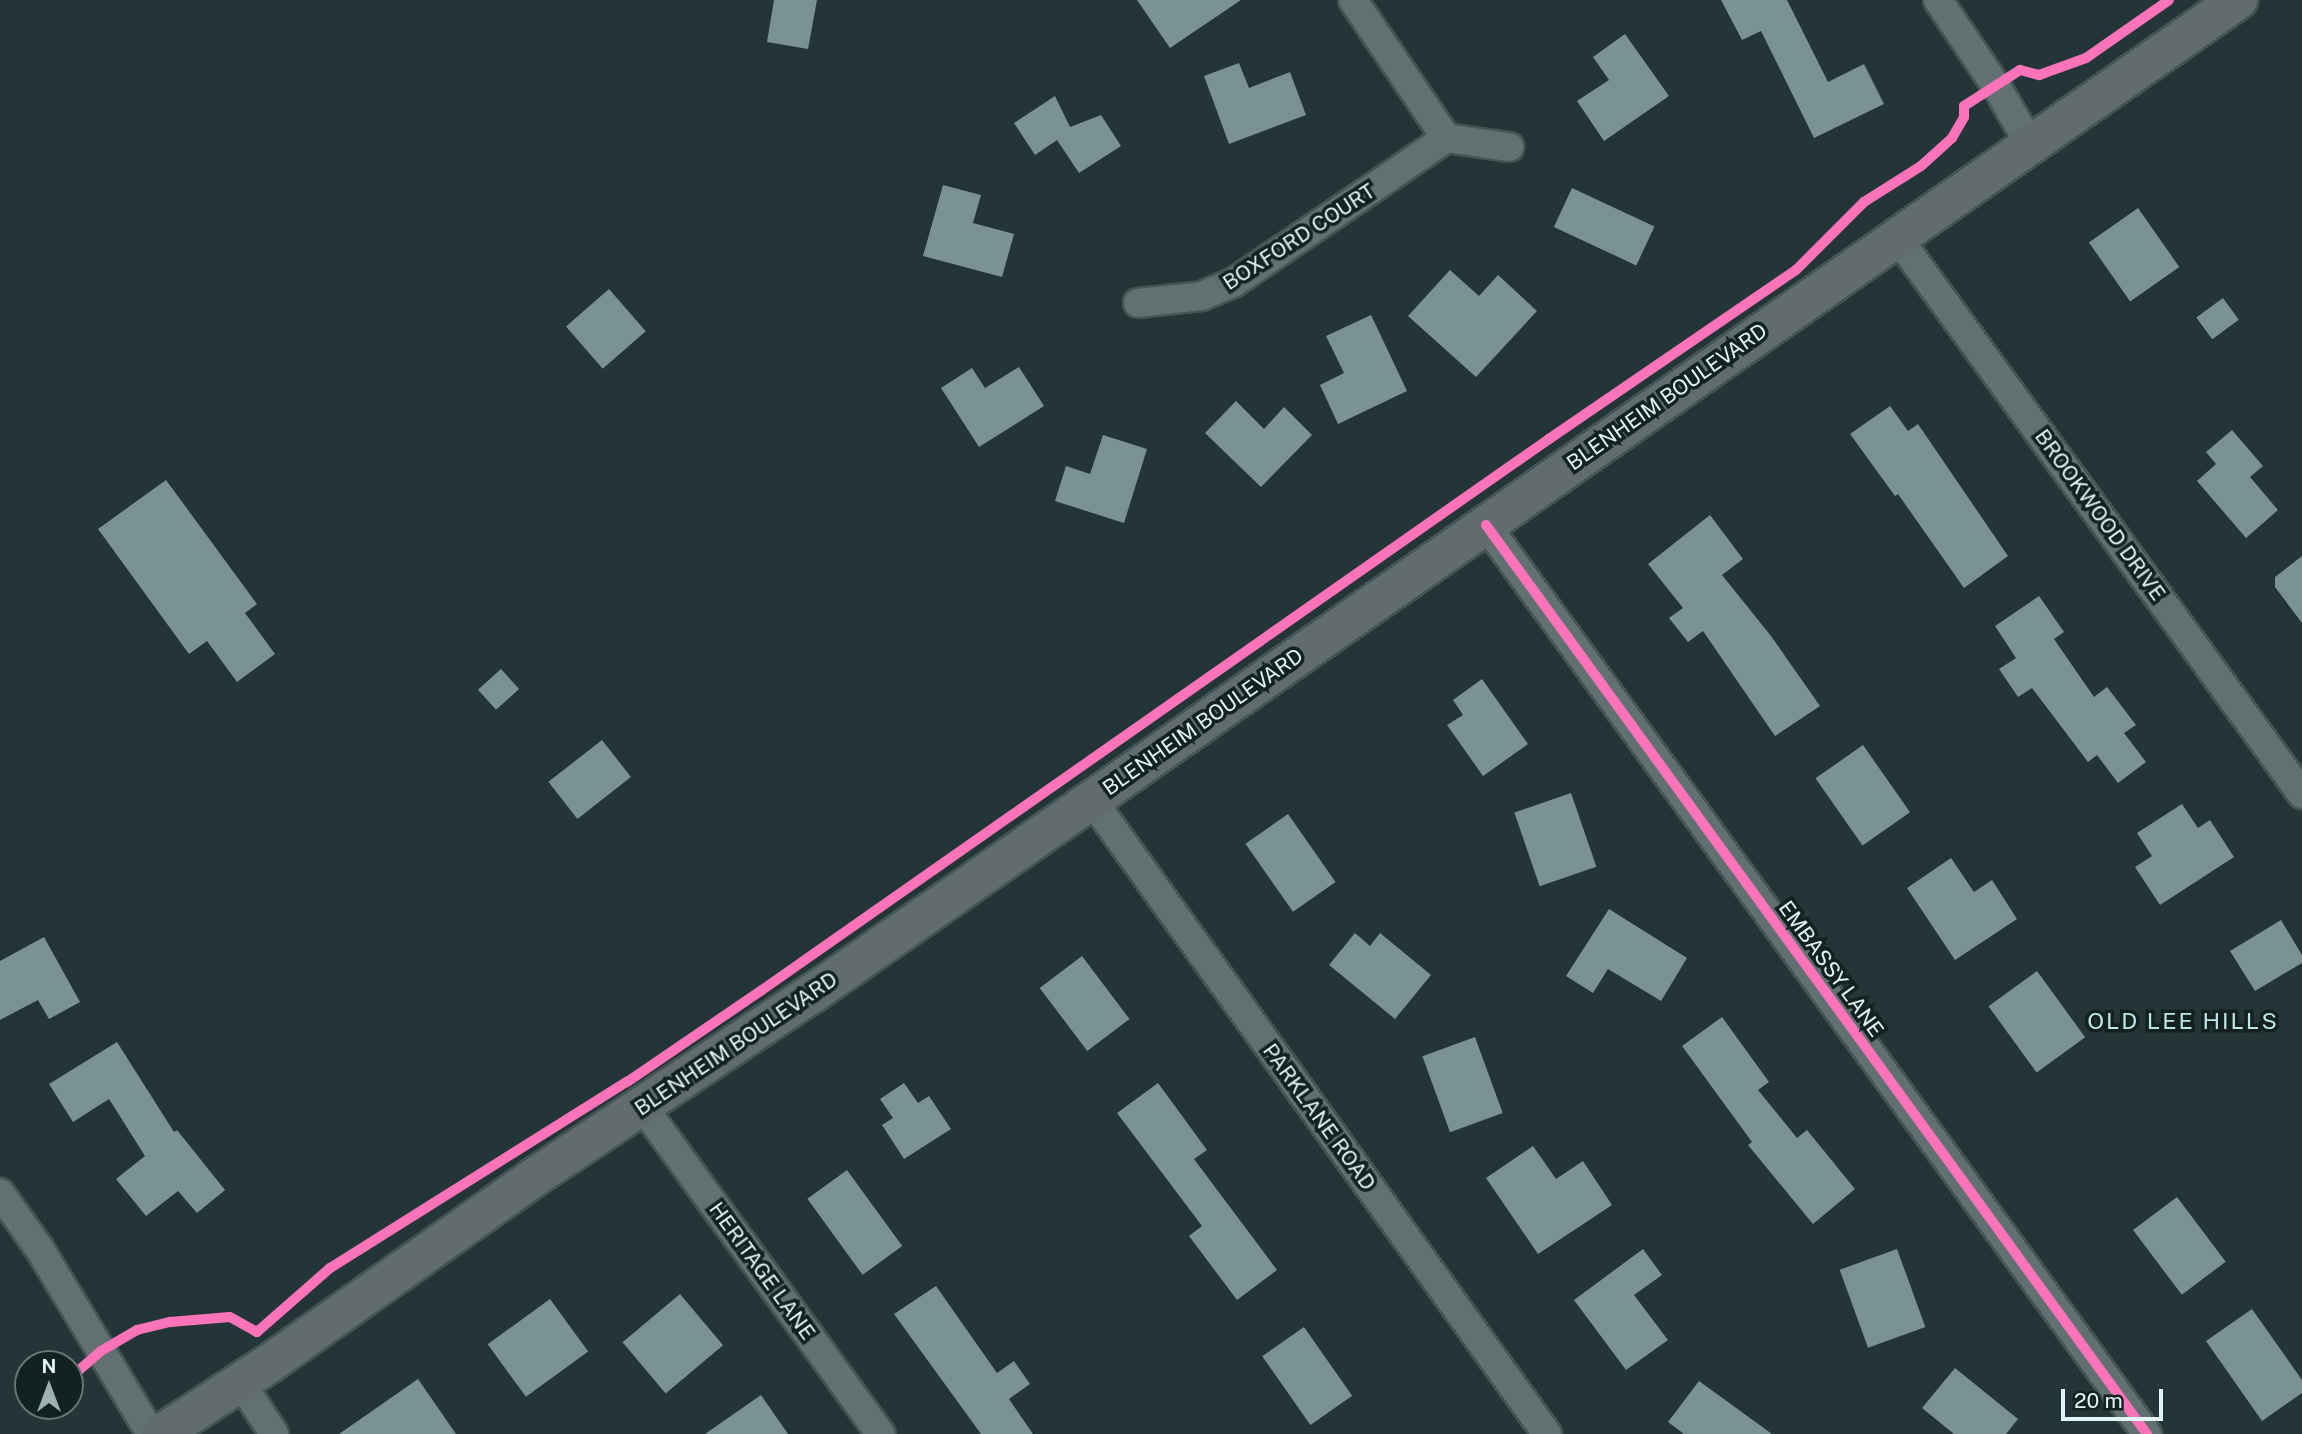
<!DOCTYPE html>
<style>
body{margin:0}
#map{position:relative;width:2302px;height:1434px;overflow:hidden;background:#233536;font-family:"Public Sans",sans-serif}
div>[style]{position:absolute}
[style*='--x']{left:calc(var(--x)*1px);top:calc(var(--y)*1px);width:calc(var(--w)*1px);rotate:calc(var(--a)*1deg)}
.building>*{inset:0;background:#7a9293;transform-origin:0 0}
.roads{filter:drop-shadow(2px 0 #445454) drop-shadow(-2px 0 #445454) drop-shadow(0 2px #445454) drop-shadow(0 -2px #445454)}
.minor>*{height:28px;margin:-14px;padding:0 14px;transform-origin:14px;border-radius:14px;background:#627071}
.secondary>*{height:38px;margin:-19px;padding:0 19px;transform-origin:19px;border-radius:19px;background:#606c6e}
.cycleway>*{height:10px;margin:-5px;padding:0 5px;transform-origin:5px;border-radius:5px;background:#fb73b8}
span{translate:-50% -50%;white-space:nowrap;text-align:center;line-height:1.15;-webkit-text-stroke:7px #132121;paint-order:stroke}
.street-label{font-size:21px;color:#e2f5f6}
.neighbourhood-label{font-size:23px;color:#bfe5e7;letter-spacing:2px}
.north{position:absolute;left:14px;top:1350px;width:70px;height:70px;box-sizing:border-box;background:#132121;border:2px solid #667676;border-radius:50%;rotate:0deg;font-size:19px;font-weight:700;line-height:28px;text-align:center;color:#e2f5f6}
.north::after{content:'';display:block;margin:auto;width:24px;height:32px;background:#9fb2b3;clip-path:polygon(50% 0,100% 100%,50% 72%,0 100%)}
.scale{position:absolute;left:2061px;top:1389px;width:102px;height:32px;box-sizing:border-box;border:4px solid #e2f5f6;border-top:0;padding-left:9px;font-size:21px;line-height:24px;white-space:nowrap;color:#e2f5f6;-webkit-text-stroke:5px #132121;paint-order:stroke}
</style>
<div id="map">
<div class="building">
<i style="clip-path:polygon(774px 0,817px 0,808px 49px,767px 42px)"></i>
<i style="clip-path:polygon(1137px 0,1241px 0,1170px 48px)"></i>
<i style="clip-path:polygon(1721px 0,1787px 0,1828px 82px,1864px 64px,1884px 104px,1814px 138px,1761px 31px,1742px 40px)"></i>
<i style="clip-path:polygon(1625px 34px,1669px 96px,1604px 141px,1577px 101px,1609px 80px,1593px 57px)"></i>
<i style="clip-path:polygon(1239px 63px,1249px 88px,1290px 72px,1306px 115px,1229px 144px,1204px 76px)"></i>
<i style="clip-path:polygon(1055px 96px,1070px 127px,1101px 115px,1121px 146px,1079px 173px,1057px 140px,1035px 155px,1014px 123px)"></i>
<i style="clip-path:polygon(943px 185px,981px 195px,973px 223px,1014px 234px,1002px 277px,923px 256px)"></i>
<i style="left:1572px;top:188px;width:91px;height:43px;rotate:25deg"></i>
<i style="left:2138px;top:208px;width:72px;height:60px;rotate:55deg"></i>
<i style="clip-path:polygon(1450px 270px,1479px 296px,1498px 275px,1537px 311px,1476px 377px,1408px 316px)"></i>
<i style="left:609px;top:289px;width:56px;height:57px;rotate:49deg"></i>
<i style="left:2223px;top:298px;width:27px;height:33px;rotate:54deg"></i>
<i style="clip-path:polygon(1371px 315px,1407px 391px,1338px 424px,1320px 385px,1344px 373px,1326px 336px)"></i>
<i style="clip-path:polygon(1019px 367px,1044px 406px,979px 447px,941px 388px,972px 368px,985px 388px)"></i>
<i style="clip-path:polygon(1236px 401px,1264px 429px,1284px 407px,1312px 435px,1261px 487px,1205px 433px)"></i>
<i style="clip-path:polygon(1890px 406px,1908px 431px,1918px 424px,2008px 556px,1964px 588px,1898px 494px,1895px 496px,1850px 434px)"></i>
<i style="clip-path:polygon(2232px 430px,2263px 466px,2250px 477px,2278px 510px,2246px 538px,2197px 481px,2216px 464px,2206px 452px)"></i>
<i style="clip-path:polygon(1103px 435px,1147px 449px,1124px 523px,1055px 501px,1066px 466px,1090px 474px)"></i>
<i style="clip-path:polygon(166px 480px,257px 604px,245px 613px,275px 654px,237px 682px,207px 641px,189px 654px,98px 529px)"></i>
<i style="clip-path:polygon(1710px 515px,1743px 559px,1722px 575px,1771px 636px,1820px 706px,1775px 736px,1703px 631px,1688px 642px,1669px 618px,1683px 608px,1648px 564px)"></i>
<i style="clip-path:polygon(2302px 556px,2302px 623px,2275px 587px,2275px 577px)"></i>
<i style="clip-path:polygon(2039px 596px,2064px 632px,2054px 639px,2094px 697px,2107px 687px,2136px 725px,2124px 733px,2146px 762px,2118px 783px,2097px 755px,2088px 762px,2032px 688px,2018px 697px,1999px 669px,2016px 658px,1995px 626px)"></i>
<i style="left:501px;top:669px;width:27px;height:31px;rotate:48deg"></i>
<i style="clip-path:polygon(1482px 679px,1528px 744px,1483px 776px,1447px 725px,1463px 715px,1453px 700px)"></i>
<i style="left:602px;top:740px;width:47px;height:68px;rotate:52deg"></i>
<i style="left:1863px;top:745px;width:82px;height:58px;rotate:55deg"></i>
<i style="left:1571px;top:793px;width:78px;height:60px;rotate:71deg"></i>
<i style="clip-path:polygon(2182px 804px,2198px 828px,2210px 820px,2234px 857px,2160px 905px,2135px 867px,2152px 856px,2137px 833px)"></i>
<i style="left:1288px;top:814px;width:83px;height:52px;rotate:55deg"></i>
<i style="clip-path:polygon(1951px 858px,1974px 892px,1992px 880px,2017px 919px,1955px 960px,1907px 888px)"></i>
<i style="clip-path:polygon(1609px 909px,1687px 958px,1661px 1001px,1608px 969px,1593px 993px,1566px 976px)"></i>
<i style="clip-path:polygon(2281px 920px,2302px 955px,2302px 963px,2255px 991px,2230px 951px)"></i>
<i style="clip-path:polygon(1355px 933px,1370px 946px,1380px 933px,1431px 975px,1395px 1019px,1329px 965px)"></i>
<i style="clip-path:polygon(44px 937px,80px 1002px,49px 1019px,38px 1000px,0 1020px,0 961px)"></i>
<i style="left:1082px;top:956px;width:79px;height:53px;rotate:53deg"></i>
<i style="left:2037px;top:971px;width:82px;height:60px;rotate:54deg"></i>
<i style="clip-path:polygon(1722px 1017px,1769px 1082px,1758px 1090px,1797px 1138px,1807px 1130px,1855px 1189px,1813px 1224px,1748px 1145px,1752px 1142px,1682px 1046px)"></i>
<i style="left:1475px;top:1037px;width:81px;height:56px;rotate:70deg"></i>
<i style="clip-path:polygon(117px 1042px,174px 1132px,177px 1130px,225px 1190px,197px 1213px,178px 1191px,146px 1216px,116px 1179px,145px 1156px,109px 1099px,73px 1122px,49px 1084px)"></i>
<i style="clip-path:polygon(904px 1083px,918px 1103px,929px 1096px,951px 1129px,904px 1159px,882px 1125px,893px 1118px,880px 1099px)"></i>
<i style="clip-path:polygon(1158px 1083px,1207px 1150px,1194px 1159px,1277px 1270px,1237px 1300px,1189px 1236px,1202px 1226px,1117px 1113px)"></i>
<i style="clip-path:polygon(1533px 1146px,1556px 1179px,1583px 1161px,1612px 1205px,1538px 1254px,1486px 1178px)"></i>
<i style="left:847px;top:1170px;width:94px;height:49px;rotate:54deg"></i>
<i style="left:2177px;top:1197px;width:81px;height:55px;rotate:53deg"></i>
<i style="clip-path:polygon(1643px 1249px,1662px 1275px,1634px 1295px,1668px 1340px,1626px 1370px,1574px 1300px)"></i>
<i style="left:1897px;top:1249px;width:83px;height:61px;rotate:70deg"></i>
<i style="clip-path:polygon(936px 1286px,997px 1373px,1014px 1361px,1030px 1384px,1009px 1399px,1033px 1434px,981px 1434px,894px 1314px)"></i>
<i style="left:680px;top:1294px;width:67px;height:75px;rotate:50deg"></i>
<i style="left:550px;top:1299px;width:65px;height:77px;rotate:54deg"></i>
<i style="clip-path:polygon(2252px 1309px,2302px 1380px,2302px 1393px,2262px 1421px,2206px 1341px)"></i>
<i style="left:1304px;top:1327px;width:84px;height:51px;rotate:55deg"></i>
<i style="clip-path:polygon(1955px 1368px,2018px 1419px,2006px 1434px,1954px 1434px,1922px 1408px)"></i>
<i style="clip-path:polygon(418px 1379px,456px 1434px,339px 1434px)"></i>
<i style="clip-path:polygon(1699px 1381px,1772px 1434px,1684px 1434px,1668px 1422px)"></i>
<i style="clip-path:polygon(761px 1395px,788px 1434px,705px 1434px)"></i>
</div>
<div class="roads">
<div class="minor">
<i style="--x:1353;--y:0;--w:166;--a:56"></i>
<i style="--x:1938;--y:0;--w:104;--a:56"></i>
<i style="--x:1996;--y:86;--w:69;--a:59.7"></i>
<i style="--x:1446;--y:138;--w:64;--a:8.1"></i>
<i style="--x:1897;--y:237;--w:689;--a:53.98"></i>
<i style="--x:1138;--y:303;--w:64;--a:-6.2"></i>
<i style="--x:1202;--y:296;--w:34;--a:-23"></i>
<i style="--x:1233;--y:283;--w:258;--a:-34.2"></i>
<i style="--x:1486;--y:525;--w:1124;--a:53.98"></i>
<i style="--x:1092;--y:800;--w:780;--a:54.33"></i>
<i style="--x:643;--y:1107;--w:404;--a:54"></i>
<i style="--x:0;--y:1193;--w:67;--a:54.7"></i>
<i style="--x:39;--y:1248;--w:217;--a:58.9"></i>
<i style="--x:241;--y:1383;--w:61;--a:57.1"></i>
</div>
<div class="secondary">
<i style="--x:161;--y:1434;--w:130;--a:-33.1"></i>
<i style="--x:270;--y:1363;--w:322;--a:-35.1"></i>
<i style="--x:533;--y:1178;--w:336;--a:-33.5"></i>
<i style="--x:813;--y:993;--w:339;--a:-34.7"></i>
<i style="--x:1092;--y:800;--w:1398;--a:-34.92"></i>
</div>
</div>
<div class="cycleway">
<i style="--x:1486;--y:525;--w:1124;--a:53.98"></i>
<i style="--x:70;--y:1378;--w:41;--a:-41.1"></i>
<i style="--x:101;--y:1351;--w:42;--a:-30.3"></i>
<i style="--x:137;--y:1330;--w:34;--a:-14"></i>
<i style="--x:170;--y:1322;--w:60;--a:-4.8"></i>
<i style="--x:230;--y:1317;--w:31;--a:29"></i>
<i style="--x:257;--y:1332;--w:97;--a:-41.2"></i>
<i style="--x:330;--y:1268;--w:350;--a:-32.1"></i>
<i style="--x:627;--y:1082;--w:163;--a:-34.3"></i>
<i style="--x:762;--y:990;--w:961;--a:-35"></i>
<i style="--x:1549;--y:439;--w:299;--a:-34.4"></i>
<i style="--x:1796;--y:270;--w:96;--a:-45"></i>
<i style="--x:1864;--y:202;--w:67;--a:-32.3"></i>
<i style="--x:1921;--y:166;--w:42;--a:-42.1"></i>
<i style="--x:1952;--y:138;--w:24;--a:-60"></i>
<i style="--x:1964;--y:117;--w:11;--a:-90"></i>
<i style="--x:1964;--y:106;--w:67;--a:-32.7"></i>
<i style="--x:2020;--y:70;--w:20;--a:15"></i>
<i style="--x:2039;--y:75;--w:50;--a:-19.9"></i>
<i style="--x:2086;--y:58;--w:101;--a:-34.9"></i>
</div>
<div class="street-label">
<span style="left:1299px;top:237px;rotate:-33deg">BOXFORD COURT</span>
<span style="left:1667px;top:397px;rotate:-35deg">BLENHEIM BOULEVARD</span>
<span style="left:2100px;top:515px;rotate:54deg">BROOKWOOD DRIVE</span>
<span style="left:1203px;top:722px;rotate:-35deg">BLENHEIM BOULEVARD</span>
<span style="left:1831px;top:969px;rotate:54deg">EMBASSY LANE</span>
<span style="left:736px;top:1044px;rotate:-34deg">BLENHEIM BOULEVARD</span>
<span style="left:1319px;top:1117px;rotate:54deg">PARKLANE ROAD</span>
<span style="left:762px;top:1271px;rotate:54deg">HERITAGE LANE</span>
</div>
<div class="neighbourhood-label">
<span style="left:2183px;top:1021px">OLD LEE HILLS</span>
</div>
<div class="north">N</div>
<div class="scale">20 m</div>
</div>
